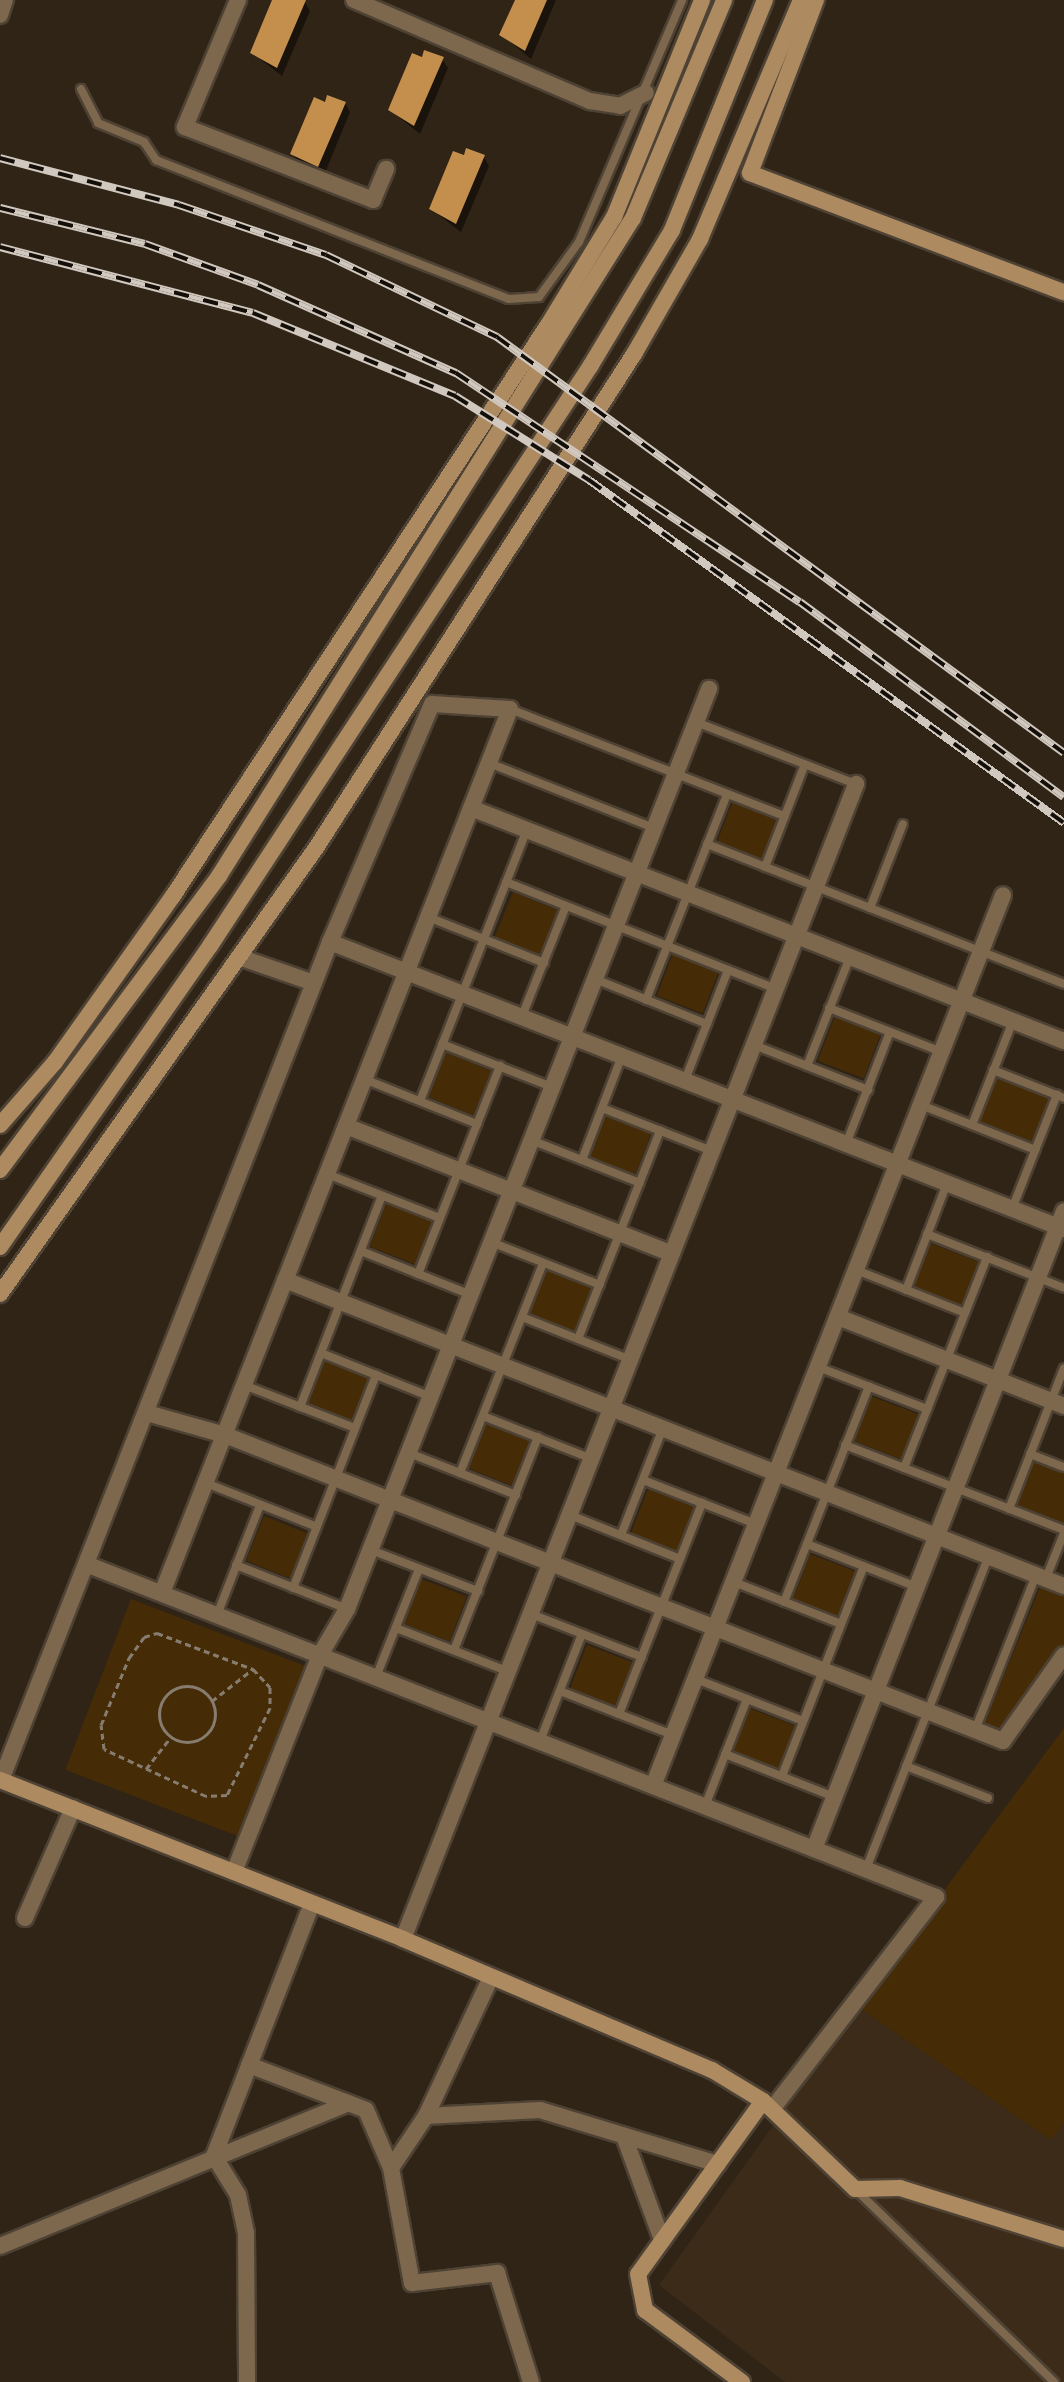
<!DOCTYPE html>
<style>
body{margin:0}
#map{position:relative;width:1064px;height:2382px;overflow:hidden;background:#302416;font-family:Literata,serif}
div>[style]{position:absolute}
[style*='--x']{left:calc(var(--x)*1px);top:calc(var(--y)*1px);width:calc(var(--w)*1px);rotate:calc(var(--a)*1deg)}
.built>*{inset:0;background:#3c2b18}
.green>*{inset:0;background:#462c06;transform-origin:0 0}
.shadow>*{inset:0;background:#0007}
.building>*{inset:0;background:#c48f4d}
.path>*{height:3px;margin-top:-1.5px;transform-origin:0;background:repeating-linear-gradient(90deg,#867c70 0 6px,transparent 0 10px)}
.path>.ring{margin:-1.5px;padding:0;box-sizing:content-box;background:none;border:3px solid #867c70;border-radius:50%}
.roads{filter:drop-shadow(2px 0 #4d4234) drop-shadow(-2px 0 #4d4234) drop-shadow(0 2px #4d4234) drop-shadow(0 -2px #4d4234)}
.lane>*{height:8px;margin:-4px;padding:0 4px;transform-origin:4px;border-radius:4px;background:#7d674d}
.street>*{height:16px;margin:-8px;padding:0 8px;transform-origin:8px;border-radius:8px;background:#7d674d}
.secondary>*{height:16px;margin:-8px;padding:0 8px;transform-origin:8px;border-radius:8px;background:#ae8a61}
.rail>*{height:8px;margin-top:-4px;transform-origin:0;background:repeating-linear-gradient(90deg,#140f09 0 15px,#d1c8bf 0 30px);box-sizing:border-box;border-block:2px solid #d1c8bf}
span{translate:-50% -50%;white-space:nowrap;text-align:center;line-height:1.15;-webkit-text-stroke:8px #140f09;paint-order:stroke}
</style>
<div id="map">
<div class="built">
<i style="clip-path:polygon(858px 2007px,1051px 2140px,1064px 2123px,1064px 2382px,785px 2382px,659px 2285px)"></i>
</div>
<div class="green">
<i style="left:734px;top:798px;width:49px;height:48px;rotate:21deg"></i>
<i style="left:513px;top:892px;width:50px;height:48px;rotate:22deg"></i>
<i style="left:674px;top:951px;width:49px;height:48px;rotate:21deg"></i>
<i style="left:835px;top:1016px;width:49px;height:48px;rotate:21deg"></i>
<i style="left:445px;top:1052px;width:50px;height:48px;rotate:22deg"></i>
<i style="left:996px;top:1077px;width:57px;height:48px;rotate:21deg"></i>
<i style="left:606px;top:1114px;width:49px;height:48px;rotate:21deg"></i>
<i style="left:387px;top:1202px;width:49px;height:48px;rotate:21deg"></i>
<i style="left:927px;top:1242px;width:57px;height:48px;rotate:21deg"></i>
<i style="left:546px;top:1270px;width:50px;height:48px;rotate:21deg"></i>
<i style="left:324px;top:1361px;width:50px;height:48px;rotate:21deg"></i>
<i style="left:868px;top:1395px;width:57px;height:48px;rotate:21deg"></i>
<i style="left:484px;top:1423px;width:49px;height:48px;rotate:21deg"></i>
<i style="clip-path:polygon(1029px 1460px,1064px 1473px,1064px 1525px,1013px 1505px)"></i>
<i style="left:648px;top:1489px;width:49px;height:48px;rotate:21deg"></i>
<i style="left:264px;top:1516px;width:50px;height:48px;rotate:22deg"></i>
<i style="left:810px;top:1554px;width:49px;height:48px;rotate:21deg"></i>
<i style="left:421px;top:1579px;width:49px;height:48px;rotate:21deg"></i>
<i style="clip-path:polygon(1040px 1587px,1064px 1596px,1064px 1647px,1001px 1733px,983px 1727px)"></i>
<i style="left:131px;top:1599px;width:186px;height:183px;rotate:21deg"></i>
<i style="left:587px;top:1645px;width:49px;height:48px;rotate:21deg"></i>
<i style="left:746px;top:1707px;width:56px;height:47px;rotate:21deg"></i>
<i style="clip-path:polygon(1064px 1728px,1064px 2123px,1051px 2140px,858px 2007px)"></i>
</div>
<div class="shadow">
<i style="clip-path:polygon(274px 0,305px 2px,310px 11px,282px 76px,252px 53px)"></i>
<i style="clip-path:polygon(515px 0,556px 0,531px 59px,501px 34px)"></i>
<i style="clip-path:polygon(413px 55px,442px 59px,448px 68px,420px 134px,390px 110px)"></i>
<i style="clip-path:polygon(345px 103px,350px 112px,324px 175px,298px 163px,293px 154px,327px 104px)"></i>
<i style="clip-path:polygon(454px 153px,484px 157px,489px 166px,461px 232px,431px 209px)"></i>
</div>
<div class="building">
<i style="clip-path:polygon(272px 0,306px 0,277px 68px,250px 53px)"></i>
<i style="clip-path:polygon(515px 0,547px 0,525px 51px,499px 35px)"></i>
<i style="clip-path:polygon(424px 50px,444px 57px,414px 126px,388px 110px,412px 53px,422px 57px)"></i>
<i style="clip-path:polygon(327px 95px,346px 102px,318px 167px,290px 154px,314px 97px,325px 102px)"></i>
<i style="clip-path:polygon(466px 148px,485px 155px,456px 224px,429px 209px,453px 151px,464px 155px)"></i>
</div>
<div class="path">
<i style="--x:157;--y:1633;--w:103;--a:20.6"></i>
<i style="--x:253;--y:1669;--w:25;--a:47"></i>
<i style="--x:270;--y:1687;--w:21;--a:90"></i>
<i style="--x:270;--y:1708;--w:97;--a:116.3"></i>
<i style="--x:227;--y:1795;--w:21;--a:177"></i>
<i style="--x:206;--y:1796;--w:112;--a:-155.3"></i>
<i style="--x:104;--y:1749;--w:24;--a:-97"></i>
<i style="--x:101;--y:1725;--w:73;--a:-67.3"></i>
<i style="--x:129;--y:1658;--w:26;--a:-54"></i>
<i style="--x:144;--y:1637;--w:14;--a:-17"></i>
<i class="ring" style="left:159px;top:1686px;width:53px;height:53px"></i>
<i style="--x:212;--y:1701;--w:52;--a:-38"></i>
<i style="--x:146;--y:1769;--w:41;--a:-52"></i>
</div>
<div class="roads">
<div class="lane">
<i style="--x:81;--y:89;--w:38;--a:63"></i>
<i style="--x:98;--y:123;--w:50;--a:22.4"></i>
<i style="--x:144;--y:142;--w:22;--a:56"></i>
<i style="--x:156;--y:160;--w:379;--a:21.5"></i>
<i style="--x:509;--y:299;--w:30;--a:-4"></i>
<i style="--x:539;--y:297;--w:68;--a:-54"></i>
<i style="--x:579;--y:242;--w:263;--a:-66.9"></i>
<i style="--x:510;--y:709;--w:295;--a:21.3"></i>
<i style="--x:696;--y:722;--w:172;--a:21.2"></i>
<i style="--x:489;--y:763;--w:177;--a:21.5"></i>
<i style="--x:707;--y:844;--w:383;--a:21.4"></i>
<i style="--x:765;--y:867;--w:110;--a:-68.8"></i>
<i style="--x:506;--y:882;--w:290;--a:21.6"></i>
<i style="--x:870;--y:908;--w:90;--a:-68.6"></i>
<i style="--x:428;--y:917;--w:125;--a:21.6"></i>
<i style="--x:595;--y:979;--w:121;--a:21.9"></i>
<i style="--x:646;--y:1000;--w:221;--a:-68.5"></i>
<i style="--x:829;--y:1008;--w:121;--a:21.3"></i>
<i style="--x:522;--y:1016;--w:118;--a:-68.2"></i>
<i style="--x:442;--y:1044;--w:118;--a:21.4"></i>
<i style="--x:754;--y:1045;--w:123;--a:21.5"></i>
<i style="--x:807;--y:1066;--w:117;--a:-68.5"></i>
<i style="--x:993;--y:1070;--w:76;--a:21.5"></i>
<i style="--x:364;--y:1079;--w:122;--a:21.7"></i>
<i style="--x:685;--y:1080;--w:118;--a:-68.6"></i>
<i style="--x:420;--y:1101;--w:291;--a:-68.5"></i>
<i style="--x:921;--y:1105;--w:123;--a:21.5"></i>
<i style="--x:602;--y:1108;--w:118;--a:21.4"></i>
<i style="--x:972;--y:1125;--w:112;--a:-68.5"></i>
<i style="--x:531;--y:1140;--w:117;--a:21.5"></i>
<i style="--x:846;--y:1144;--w:120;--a:-68.6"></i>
<i style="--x:582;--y:1160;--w:111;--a:-69"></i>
<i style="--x:327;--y:1174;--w:121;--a:21.3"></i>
<i style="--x:1012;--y:1209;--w:123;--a:-68.5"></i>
<i style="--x:927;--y:1234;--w:147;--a:21.5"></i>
<i style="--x:491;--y:1242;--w:117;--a:21.5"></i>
<i style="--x:361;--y:1251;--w:118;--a:21.8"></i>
<i style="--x:856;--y:1270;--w:117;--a:21.5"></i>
<i style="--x:418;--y:1274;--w:224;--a:-68.5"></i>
<i style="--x:906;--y:1290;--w:115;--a:-69"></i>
<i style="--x:522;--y:1317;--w:117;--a:21.5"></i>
<i style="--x:578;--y:1339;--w:224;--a:-68.5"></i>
<i style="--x:321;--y:1353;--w:118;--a:21.8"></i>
<i style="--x:818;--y:1367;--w:117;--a:21.1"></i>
<i style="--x:244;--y:1385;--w:119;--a:21.2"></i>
<i style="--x:300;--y:1407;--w:226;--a:-68.8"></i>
<i style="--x:483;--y:1416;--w:117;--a:21.5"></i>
<i style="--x:845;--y:1445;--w:235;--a:21.2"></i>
<i style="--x:409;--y:1453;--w:115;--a:21.4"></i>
<i style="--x:1030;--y:1454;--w:36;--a:21"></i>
<i style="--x:904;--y:1468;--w:227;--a:-68.5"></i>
<i style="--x:460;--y:1473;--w:226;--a:-68.4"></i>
<i style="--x:643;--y:1480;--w:121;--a:21.3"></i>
<i style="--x:206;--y:1483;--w:119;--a:21.6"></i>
<i style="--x:1009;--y:1509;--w:151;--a:-68.7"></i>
<i style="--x:570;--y:1515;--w:118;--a:21.8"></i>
<i style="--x:621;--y:1535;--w:115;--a:-68.6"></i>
<i style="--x:807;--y:1544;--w:118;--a:21.4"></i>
<i style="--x:371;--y:1550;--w:115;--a:21"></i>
<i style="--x:236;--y:1565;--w:119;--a:21.6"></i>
<i style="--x:1046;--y:1578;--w:48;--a:-68.2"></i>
<i style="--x:734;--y:1582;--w:115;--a:21.4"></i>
<i style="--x:293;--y:1588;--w:229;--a:-68.7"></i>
<i style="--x:784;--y:1602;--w:232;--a:-68.5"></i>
<i style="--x:531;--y:1614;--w:119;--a:21.2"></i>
<i style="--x:217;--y:1615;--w:118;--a:-68.6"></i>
<i style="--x:396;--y:1628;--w:119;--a:21.2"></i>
<i style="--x:454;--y:1650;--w:229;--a:-68.5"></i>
<i style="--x:376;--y:1677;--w:116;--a:-68.3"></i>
<i style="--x:696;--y:1679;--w:115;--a:21.4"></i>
<i style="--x:560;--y:1691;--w:121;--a:21.3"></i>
<i style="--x:619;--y:1714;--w:227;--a:-68.5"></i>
<i style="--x:975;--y:1730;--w:167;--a:-68.5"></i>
<i style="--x:540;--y:1741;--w:115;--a:-68.6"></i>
<i style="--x:725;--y:1754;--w:117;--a:21.5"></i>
<i style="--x:906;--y:1766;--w:88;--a:21.3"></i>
<i style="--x:782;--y:1776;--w:225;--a:-68.7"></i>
<i style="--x:705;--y:1806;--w:115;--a:-68.6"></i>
<i style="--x:866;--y:1869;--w:335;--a:-68.6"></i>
<i style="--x:856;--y:2190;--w:276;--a:44.1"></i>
</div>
<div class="street">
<i style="--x:238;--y:0;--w:138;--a:112.7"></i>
<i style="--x:185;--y:127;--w:202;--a:21.2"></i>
<i style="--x:373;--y:200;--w:34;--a:-67"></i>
<i style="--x:354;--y:0;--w:257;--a:23.2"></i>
<i style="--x:590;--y:101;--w:30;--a:9"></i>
<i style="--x:620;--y:106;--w:29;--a:-27"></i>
<i style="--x:0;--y:15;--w:16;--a:-72"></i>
<i style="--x:471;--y:808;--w:637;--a:21.45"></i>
<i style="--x:330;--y:942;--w:788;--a:21.36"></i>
<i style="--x:239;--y:957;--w:79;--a:19.1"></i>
<i style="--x:346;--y:1126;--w:350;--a:21.4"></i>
<i style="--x:285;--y:1280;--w:837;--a:21.45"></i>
<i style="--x:838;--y:1317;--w:243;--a:21.5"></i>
<i style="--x:147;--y:1413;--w:81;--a:15.8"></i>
<i style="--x:225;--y:1435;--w:836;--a:21.47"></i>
<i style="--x:1003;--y:1741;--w:105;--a:-54.7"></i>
<i style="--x:86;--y:1564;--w:913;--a:21.39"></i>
<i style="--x:936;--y:1897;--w:268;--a:127.7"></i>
<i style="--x:1;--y:1780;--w:900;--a:-68.56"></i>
<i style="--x:330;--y:942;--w:259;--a:-66.8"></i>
<i style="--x:432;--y:704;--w:78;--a:3.7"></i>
<i style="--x:510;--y:709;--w:950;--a:111.49"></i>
<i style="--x:653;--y:1786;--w:957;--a:-68.55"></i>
<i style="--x:814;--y:1849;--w:685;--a:-68.6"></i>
<i style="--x:234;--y:1872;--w:233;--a:-68.4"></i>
<i style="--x:320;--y:1655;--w:53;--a:-59.6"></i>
<i style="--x:347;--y:1609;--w:989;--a:-68.52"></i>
<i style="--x:25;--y:1918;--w:120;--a:-66.4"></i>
<i style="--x:403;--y:1939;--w:1241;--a:-68.58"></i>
<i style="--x:249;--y:2065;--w:125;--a:21"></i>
<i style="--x:366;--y:2110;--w:63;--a:66.7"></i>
<i style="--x:391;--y:2168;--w:117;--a:79.7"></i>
<i style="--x:412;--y:2283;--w:86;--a:-6.7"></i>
<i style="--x:497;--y:2273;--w:114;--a:72.7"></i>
<i style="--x:426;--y:2116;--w:114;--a:-3"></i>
<i style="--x:540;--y:2110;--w:186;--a:16.9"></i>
<i style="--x:624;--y:2136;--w:111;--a:69.9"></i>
<i style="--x:214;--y:2156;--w:271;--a:-68.8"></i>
<i style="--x:214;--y:2156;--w:46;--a:58.4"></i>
<i style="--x:238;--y:2195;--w:39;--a:78"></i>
<i style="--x:246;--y:2233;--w:149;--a:89.6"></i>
<i style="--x:391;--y:2168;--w:63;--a:-56.1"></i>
<i style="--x:426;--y:2116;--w:153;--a:-64.9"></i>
<i style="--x:0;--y:2246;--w:376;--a:-22.3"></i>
</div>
<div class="secondary">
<i style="--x:816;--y:0;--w:185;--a:110.9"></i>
<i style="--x:750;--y:173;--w:336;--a:20.8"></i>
<i style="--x:0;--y:1125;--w:84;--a:-48.9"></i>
<i style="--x:55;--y:1062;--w:204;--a:-54.6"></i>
<i style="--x:173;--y:896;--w:683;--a:-56.71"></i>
<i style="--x:548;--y:325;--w:127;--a:-58.6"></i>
<i style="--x:614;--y:217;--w:234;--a:-67.9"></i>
<i style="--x:0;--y:1170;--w:367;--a:-53.3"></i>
<i style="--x:219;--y:876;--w:777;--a:-57.82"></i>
<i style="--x:633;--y:218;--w:236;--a:-67.3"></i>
<i style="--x:0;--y:1247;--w:367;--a:-55.1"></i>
<i style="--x:210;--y:946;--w:695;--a:-56.74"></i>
<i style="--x:591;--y:365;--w:157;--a:-59"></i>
<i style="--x:672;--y:230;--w:248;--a:-68"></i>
<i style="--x:0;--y:1294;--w:547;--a:-54.68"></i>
<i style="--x:316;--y:848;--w:588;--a:-57.23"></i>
<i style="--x:634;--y:354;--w:133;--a:-60.1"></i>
<i style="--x:700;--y:239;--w:259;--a:-67.1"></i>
<i style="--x:0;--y:1780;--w:433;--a:21.5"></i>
<i style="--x:403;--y:1939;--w:336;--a:23"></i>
<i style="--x:712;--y:2070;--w:60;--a:31.3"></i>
<i style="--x:763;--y:2101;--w:213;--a:125.8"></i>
<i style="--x:638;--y:2274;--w:37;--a:79"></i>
<i style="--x:645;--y:2310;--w:121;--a:36.6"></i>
<i style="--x:763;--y:2101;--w:127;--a:43.7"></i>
<i style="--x:855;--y:2189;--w:45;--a:-1.3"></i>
<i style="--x:900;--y:2188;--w:172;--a:17.3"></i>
</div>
</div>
<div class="rail">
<i style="--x:0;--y:158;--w:185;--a:14.7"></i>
<i style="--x:179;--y:205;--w:155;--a:18.8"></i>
<i style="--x:326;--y:255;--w:190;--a:25.6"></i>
<i style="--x:497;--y:337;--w:703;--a:36.27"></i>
<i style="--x:0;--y:208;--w:149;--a:13.9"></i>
<i style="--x:145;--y:244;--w:120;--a:19.9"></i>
<i style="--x:258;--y:285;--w:217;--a:24"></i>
<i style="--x:456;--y:373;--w:413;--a:33.7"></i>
<i style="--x:800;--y:602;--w:328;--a:36.5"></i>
<i style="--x:0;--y:247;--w:261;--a:14.6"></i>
<i style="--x:253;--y:313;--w:218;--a:22.3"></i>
<i style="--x:455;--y:396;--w:158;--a:32.1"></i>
<i style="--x:589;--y:480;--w:586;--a:35.83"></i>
</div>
</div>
